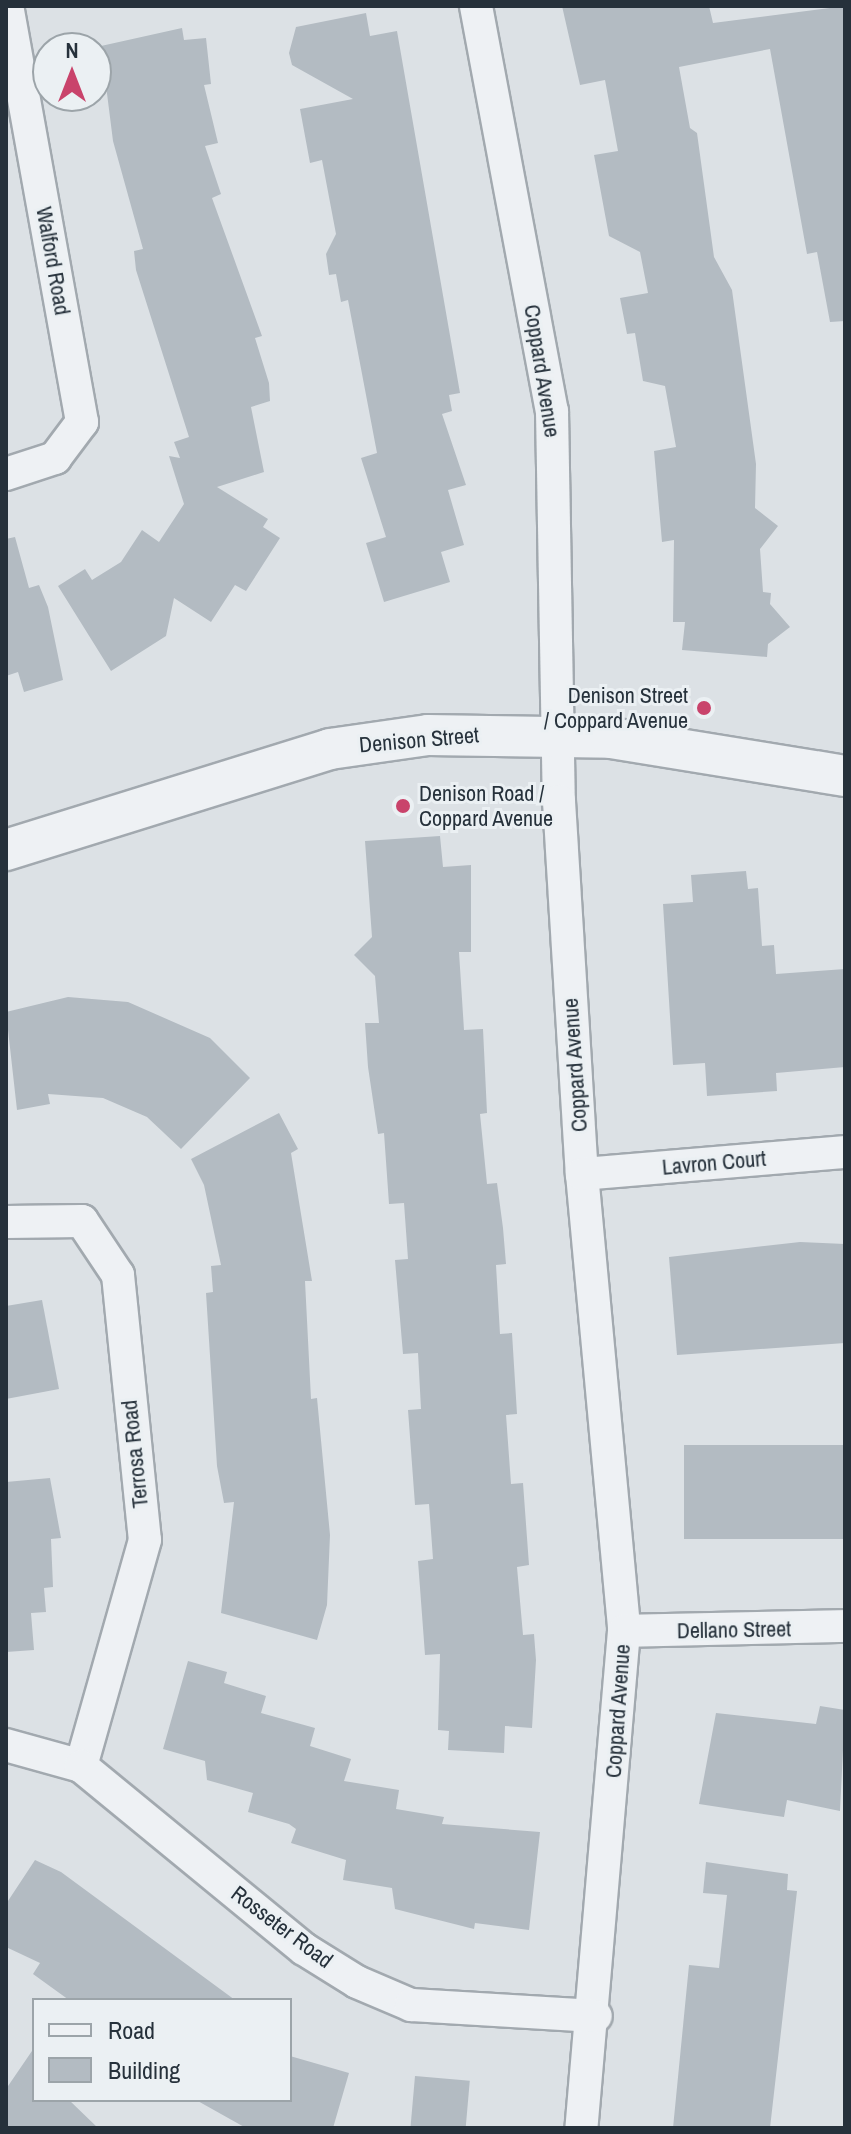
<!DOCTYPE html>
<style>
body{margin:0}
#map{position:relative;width:851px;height:2134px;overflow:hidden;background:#dce1e5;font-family:"Archivo Narrow",sans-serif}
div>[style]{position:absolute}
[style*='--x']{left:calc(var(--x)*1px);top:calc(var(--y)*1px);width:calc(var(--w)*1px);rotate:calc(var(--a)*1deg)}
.building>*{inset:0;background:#b3bbc2;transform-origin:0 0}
.roads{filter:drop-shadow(2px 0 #a2a9af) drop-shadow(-2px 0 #a2a9af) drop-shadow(0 2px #a2a9af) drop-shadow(0 -2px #a2a9af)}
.minor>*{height:32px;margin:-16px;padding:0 16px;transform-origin:16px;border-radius:16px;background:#eef1f4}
.tertiary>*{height:40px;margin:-20px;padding:0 20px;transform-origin:20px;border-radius:20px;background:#eef1f4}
.dots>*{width:22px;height:22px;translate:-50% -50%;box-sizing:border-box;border:4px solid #ebf0f3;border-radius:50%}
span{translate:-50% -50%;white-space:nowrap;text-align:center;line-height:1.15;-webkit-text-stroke:6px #ebf0f3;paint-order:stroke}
.street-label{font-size:22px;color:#26313b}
.poi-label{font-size:22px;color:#26313b}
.right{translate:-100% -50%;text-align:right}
.left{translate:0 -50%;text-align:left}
.frame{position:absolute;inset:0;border:8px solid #26313b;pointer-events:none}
.legend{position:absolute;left:32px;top:1998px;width:260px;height:104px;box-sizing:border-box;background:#ebf0f3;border:2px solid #9ca4a9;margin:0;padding:10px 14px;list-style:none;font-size:24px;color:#26313b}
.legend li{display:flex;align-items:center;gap:16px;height:40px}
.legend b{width:40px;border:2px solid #9ca4a9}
.north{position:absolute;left:32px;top:32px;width:80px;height:80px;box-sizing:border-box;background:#ebf0f3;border:2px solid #9ca4a9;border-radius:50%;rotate:0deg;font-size:22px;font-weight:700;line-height:32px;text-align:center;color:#26313b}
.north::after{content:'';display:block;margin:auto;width:28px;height:36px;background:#c9436b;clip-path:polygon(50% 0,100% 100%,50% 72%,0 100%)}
</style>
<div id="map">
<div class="building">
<i style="clip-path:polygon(562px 6px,709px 6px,713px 23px,845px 6px,845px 321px,830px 322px,817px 252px,807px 254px,770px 49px,679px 67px,690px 128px,697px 133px,714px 257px,732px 290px,756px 464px,755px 508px,778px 526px,760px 549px,763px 592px,771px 593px,770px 604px,790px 627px,768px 644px,767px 657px,682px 650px,685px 622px,673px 622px,674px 540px,662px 542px,654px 451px,676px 447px,665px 386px,643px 381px,635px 333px,627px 334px,620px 298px,648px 293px,640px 252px,609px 236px,594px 155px,618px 151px,605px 80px,580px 85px)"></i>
<i style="clip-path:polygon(366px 13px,370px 36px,397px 31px,460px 393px,449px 395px,452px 411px,442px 414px,466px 485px,448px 490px,464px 545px,441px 552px,450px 582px,384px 602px,366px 543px,386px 537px,361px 458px,377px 453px,348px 300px,341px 302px,336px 274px,329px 275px,326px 254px,336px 234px,322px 160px,310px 163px,300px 109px,353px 99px,292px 65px,289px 53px,296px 27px)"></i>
<i style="clip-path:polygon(182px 28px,184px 40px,206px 38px,211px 84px,204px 85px,218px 143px,205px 146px,221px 194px,212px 198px,262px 336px,255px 338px,269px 383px,270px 401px,251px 407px,264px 472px,217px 487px,268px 519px,263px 527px,280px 538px,246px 591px,235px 585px,211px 622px,174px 598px,166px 636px,111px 671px,58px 586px,85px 569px,92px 580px,121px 562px,142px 530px,159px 542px,184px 504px,169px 456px,180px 458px,174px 442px,189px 437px,136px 270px,134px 251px,143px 249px,113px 141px,101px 46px)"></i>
<i style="clip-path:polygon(15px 537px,29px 588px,39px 585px,48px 607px,63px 680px,24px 692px,18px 672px,6px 676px,6px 539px)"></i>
<i style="clip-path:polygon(440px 836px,443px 867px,471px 865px,471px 952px,459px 952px,464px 1030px,483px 1029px,487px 1113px,480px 1114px,487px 1184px,497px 1183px,503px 1228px,506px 1264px,496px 1265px,500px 1334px,512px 1333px,517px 1414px,506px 1415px,511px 1484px,523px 1483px,529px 1565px,517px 1567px,523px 1635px,534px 1634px,536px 1660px,532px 1728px,505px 1726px,504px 1753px,448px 1750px,449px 1731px,438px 1730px,440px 1654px,425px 1655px,418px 1561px,433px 1559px,429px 1504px,415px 1505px,408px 1410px,421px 1409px,418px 1353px,403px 1354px,395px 1260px,408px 1259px,404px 1203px,389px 1204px,384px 1133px,378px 1134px,368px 1067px,365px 1023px,379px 1023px,375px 976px,354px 955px,372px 937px,365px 841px)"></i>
<i style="clip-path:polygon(746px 871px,748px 889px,758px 888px,762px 946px,774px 945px,776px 974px,845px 969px,845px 1067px,776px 1073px,777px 1091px,707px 1096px,705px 1063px,673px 1065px,663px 904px,693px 902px,691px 875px)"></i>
<i style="clip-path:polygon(68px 997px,128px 1002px,210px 1038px,250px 1078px,181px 1149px,147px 1117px,103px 1098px,48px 1094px,50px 1104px,17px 1110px,6px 1012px)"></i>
<i style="clip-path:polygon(279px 1113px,298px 1149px,291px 1153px,312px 1281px,305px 1281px,311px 1399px,317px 1398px,330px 1535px,327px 1605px,317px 1640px,221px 1613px,234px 1502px,224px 1503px,217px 1466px,206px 1293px,213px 1292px,211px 1266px,221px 1265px,204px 1185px,191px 1159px)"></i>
<i style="clip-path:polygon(800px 1242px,845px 1244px,845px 1343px,677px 1355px,669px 1257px)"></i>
<i style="clip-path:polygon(42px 1300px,59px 1389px,6px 1399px,6px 1306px)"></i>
<i style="left:845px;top:1445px;width:94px;height:161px;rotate:90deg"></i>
<i style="clip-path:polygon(50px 1478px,61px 1538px,51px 1539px,53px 1587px,44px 1588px,46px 1612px,31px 1613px,34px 1650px,6px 1652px,6px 1482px)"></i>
<i style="clip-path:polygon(188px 1661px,227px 1672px,224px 1683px,266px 1696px,261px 1713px,315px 1728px,310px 1746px,351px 1759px,344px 1781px,399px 1790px,396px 1809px,444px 1817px,442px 1824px,540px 1832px,529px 1930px,475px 1923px,474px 1929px,395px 1909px,392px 1888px,343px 1880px,346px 1860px,291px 1843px,296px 1829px,289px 1824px,248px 1812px,253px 1793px,207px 1780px,205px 1761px,163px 1749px)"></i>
<i style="clip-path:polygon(820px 1706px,845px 1710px,840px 1811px,787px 1800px,784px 1817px,699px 1804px,716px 1713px,816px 1724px)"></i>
<i style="clip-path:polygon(35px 1860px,61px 1872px,235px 2000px,69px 2000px,33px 1974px,40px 1963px,6px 1947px,6px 1904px)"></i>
<i style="clip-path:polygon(706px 1862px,788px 1874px,787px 1890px,797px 1891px,770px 2128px,673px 2128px,689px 1965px,719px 1968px,727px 1895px,703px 1893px)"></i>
<i style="clip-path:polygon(34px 2048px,34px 2100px,69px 2100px,98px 2128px,6px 2128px,6px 2089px)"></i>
<i style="clip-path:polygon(290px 2056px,349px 2073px,333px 2128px,246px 2128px,196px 2100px,290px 2100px)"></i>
<i style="left:415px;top:2076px;width:55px;height:52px;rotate:5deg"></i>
</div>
<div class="roads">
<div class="minor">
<i style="--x:476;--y:6;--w:412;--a:79.4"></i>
<i style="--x:552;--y:411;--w:390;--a:89"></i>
<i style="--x:559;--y:801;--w:374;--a:86.5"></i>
<i style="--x:582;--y:1174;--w:459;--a:84.7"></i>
<i style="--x:624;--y:1631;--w:499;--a:94.9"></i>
<i style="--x:6;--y:474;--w:52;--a:-18.1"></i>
<i style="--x:55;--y:458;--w:45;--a:-53.1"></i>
<i style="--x:82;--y:422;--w:423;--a:-100.2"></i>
<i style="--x:582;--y:1174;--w:264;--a:-4.8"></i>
<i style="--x:6;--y:1222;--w:76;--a:-0.8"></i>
<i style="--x:82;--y:1221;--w:65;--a:56.3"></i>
<i style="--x:118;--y:1275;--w:266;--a:84.2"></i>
<i style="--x:145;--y:1540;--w:235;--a:105.8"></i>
<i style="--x:624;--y:1631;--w:221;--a:-1.3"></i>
<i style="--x:6;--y:1745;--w:78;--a:15.6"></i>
<i style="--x:81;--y:1766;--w:288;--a:39.4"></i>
<i style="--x:304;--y:1949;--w:62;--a:31.9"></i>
<i style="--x:357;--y:1982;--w:59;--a:23.1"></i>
<i style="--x:411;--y:2005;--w:185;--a:3.4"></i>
</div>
<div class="tertiary">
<i style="--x:6;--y:850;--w:339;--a:-17.3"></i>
<i style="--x:330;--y:749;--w:99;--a:-8.1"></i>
<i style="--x:428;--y:735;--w:183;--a:0.9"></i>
<i style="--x:611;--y:738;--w:237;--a:9.2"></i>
</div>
</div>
<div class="dots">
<i style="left:704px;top:708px;background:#c9436b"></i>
<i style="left:403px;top:806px;background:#c9436b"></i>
</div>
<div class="street-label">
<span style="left:53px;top:261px;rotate:80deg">Walford Road</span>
<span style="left:542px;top:371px;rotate:81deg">Coppard Avenue</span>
<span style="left:419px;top:740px;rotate:-5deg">Denison Street</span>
<span style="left:575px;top:1065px;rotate:-94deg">Coppard Avenue</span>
<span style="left:714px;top:1163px;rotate:-5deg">Lavron Court</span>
<span style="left:135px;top:1454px;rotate:-96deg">Terrosa Road</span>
<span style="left:734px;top:1630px;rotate:-1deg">Dellano Street</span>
<span style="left:618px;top:1711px;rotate:-86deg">Coppard Avenue</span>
<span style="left:282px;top:1927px;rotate:37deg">Rosseter Road</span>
</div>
<div class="poi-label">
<span class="right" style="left:688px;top:708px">Denison Street<br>/ Coppard Avenue</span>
<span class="left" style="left:419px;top:806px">Denison Road /<br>Coppard Avenue</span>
</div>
<div class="frame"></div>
<ul class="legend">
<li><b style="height:10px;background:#eef1f4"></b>Road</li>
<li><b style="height:22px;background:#b3bbc2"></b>Building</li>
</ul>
<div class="north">N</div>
</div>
